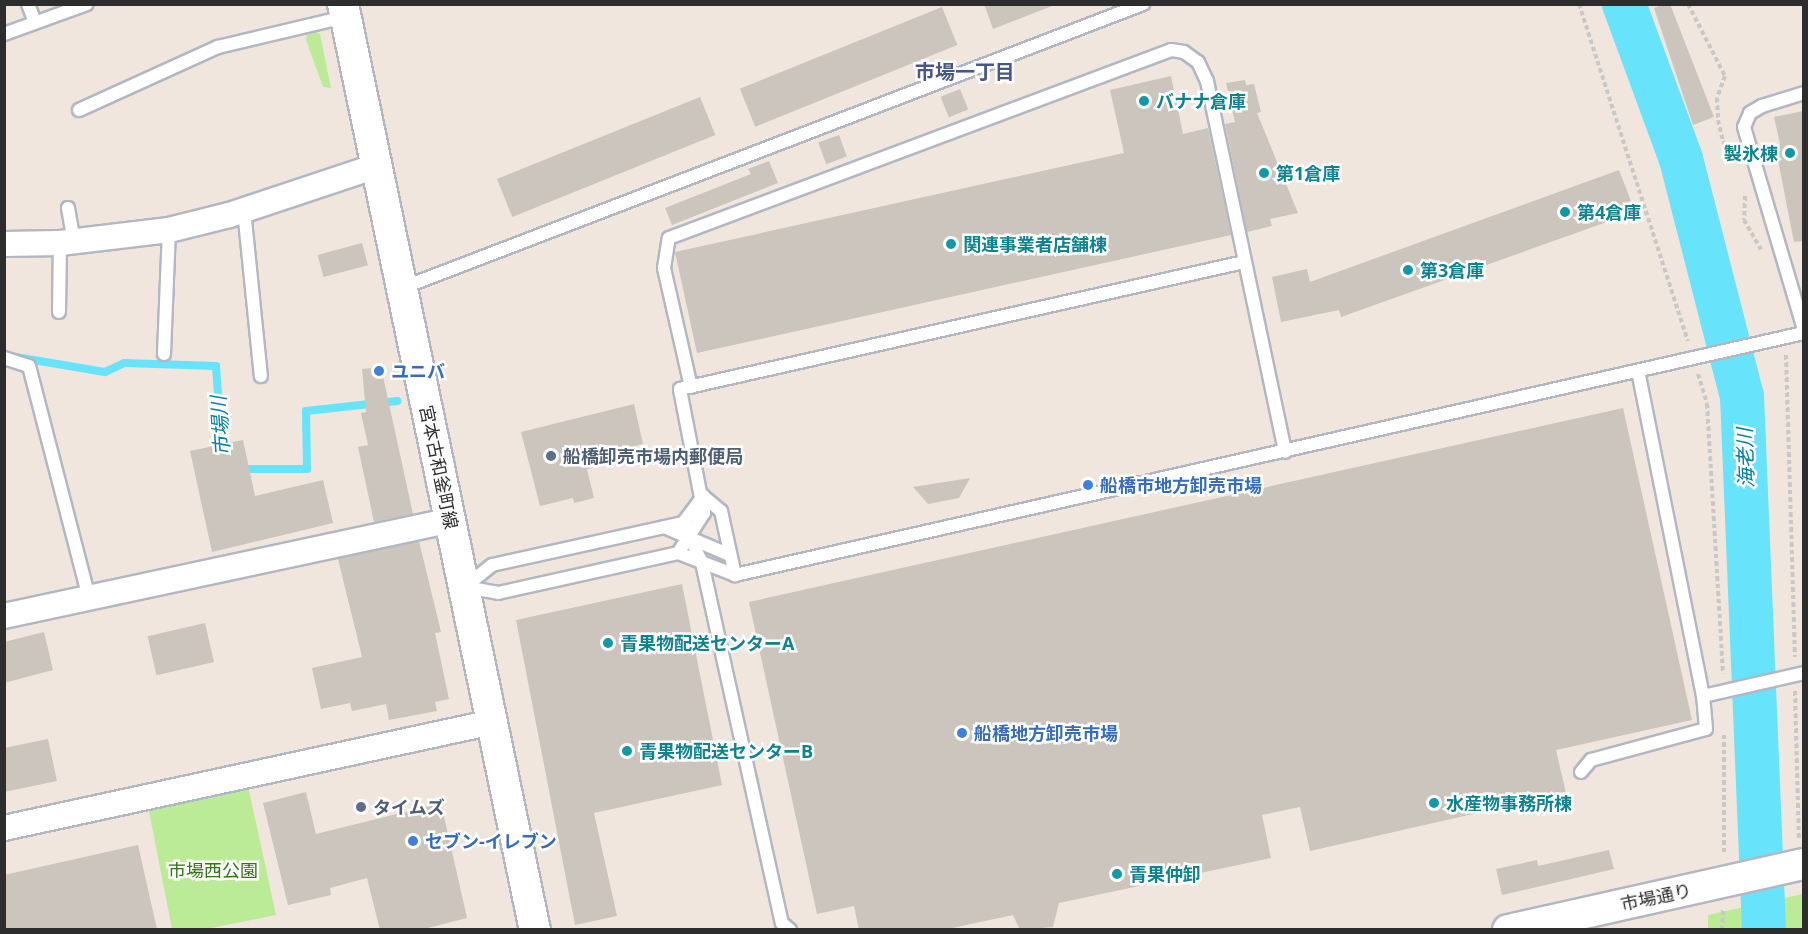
<!DOCTYPE html>
<meta charset="utf-8">
<style>
body{margin:0}
#map{position:relative;width:1808px;height:934px;overflow:hidden;background:#f0e6de;font-family:"Open Sans","Noto Sans JP",sans-serif}
div>[style]{position:absolute}
[style*='--x']{left:calc(var(--x)*1px);top:calc(var(--y)*1px);width:calc(var(--w)*1px);rotate:calc(var(--a)*1deg)}
.green>*{inset:0;background:#bbeb96}
.stream>*{height:8px;margin:-4px;padding:0 4px;transform-origin:4px;border-radius:4px;background:#67e3fc}
.river>*{height:44px;margin:-22px;padding:0 22px;transform-origin:22px;border-radius:22px;background:#67e3fc}
.building>*{inset:0;background:#cbc5bd;transform-origin:0 0}
.path>*{height:4px;margin-top:-2px;transform-origin:0;background:repeating-linear-gradient(90deg,#c8c8c8 0 4.5px,transparent 0 7.5px)}
.roads{filter:drop-shadow(2px 0 #b2b7c2) drop-shadow(-2px 0 #b2b7c2) drop-shadow(0 2px #b2b7c2) drop-shadow(0 -2px #b2b7c2)}
.service>*{height:12px;margin:-6px;padding:0 6px;transform-origin:6px;border-radius:6px;background:#fff}
.minor>*{height:24px;margin:-12px;padding:0 12px;transform-origin:12px;border-radius:12px;background:#fff}
.tertiary>*{height:30px;margin:-15px;padding:0 15px;transform-origin:15px;border-radius:15px;background:#fff}
.dots>*{width:16px;height:16px;translate:-50% -50%;box-sizing:border-box;border:3px solid #fff;border-radius:50%}
span{translate:-50% -50%;white-space:nowrap;text-align:center;line-height:1.15;-webkit-text-stroke:5px #fff;paint-order:stroke}
.culture-label{font-size:18px;color:#0d838f;font-weight:700}
.left{translate:0 -50%;text-align:left}
.right{translate:-100% -50%;text-align:right}
.shop-label{font-size:18px;color:#366cbe;font-weight:700}
.service-label{font-size:18px;color:#4e5e75;font-weight:700}
.street-label{font-size:18px;color:#2d2d2d}
.park-label{font-size:18px;color:#317413}
.neighbourhood-label{font-size:20px;color:#475884;font-weight:700}
.water-label{font-size:20px;color:#017ea6;font-style:italic}
.frame{position:absolute;inset:0;border:6px solid #2d2d2d;pointer-events:none}
</style>
<div id="map">
<div class="green">
<i style="clip-path:polygon(316px 32px,320px 34px,331px 88px,323px 87px,306px 40px,307px 35px)"></i>
<i style="clip-path:polygon(248px 786px,276px 915px,206px 929px,172px 929px,148px 806px)"></i>
<i style="clip-path:polygon(1803px 894px,1803px 929px,1708px 929px,1708px 915px)"></i>
</div>
<div class="stream">
<i style="--x:4;--y:355;--w:102;--a:9.6"></i>
<i style="--x:105;--y:372;--w:21;--a:-25"></i>
<i style="--x:124;--y:363;--w:92;--a:1.9"></i>
<i style="--x:216;--y:366;--w:88;--a:86.1"></i>
<i style="--x:240;--y:469;--w:67;--a:0"></i>
<i style="--x:307;--y:469;--w:58;--a:-91"></i>
<i style="--x:306;--y:411;--w:92;--a:-6.3"></i>
</div>
<div class="river">
<i style="--x:1624;--y:4;--w:165;--a:69.8"></i>
<i style="--x:1681;--y:159;--w:245;--a:75.6"></i>
<i style="--x:1742;--y:396;--w:534;--a:87.64"></i>
</div>
<div class="building">
<i style="clip-path:polygon(984px 4px,1051px 4px,1052px 6px,993px 29px)"></i>
<i style="clip-path:polygon(1663px 4px,1670px 4px,1714px 117px,1693px 125px,1654px 8px)"></i>
<i style="left:942px;top:7px;width:41px;height:218px;rotate:68deg"></i>
<i style="clip-path:polygon(1171px 76px,1183px 134px,1208px 128px,1231px 235px,697px 353px,675px 252px,1124px 153px,1110px 90px)"></i>
<i style="clip-path:polygon(1245px 80px,1246px 85px,1254px 84px,1261px 112px,1257px 113px,1298px 213px,1270px 219px,1272px 226px,1247px 232px,1225px 124px,1235px 122px,1226px 83px)"></i>
<i style="left:960px;top:89px;width:22px;height:21px;rotate:68deg"></i>
<i style="left:700px;top:97px;width:41px;height:219px;rotate:68deg"></i>
<i style="clip-path:polygon(1803px 111px,1803px 241px,1794px 242px,1775px 145px,1780px 144px,1774px 117px)"></i>
<i style="left:839px;top:135px;width:23px;height:22px;rotate:70deg"></i>
<i style="clip-path:polygon(769px 161px,778px 183px,672px 225px,665px 208px,751px 174px,748px 169px)"></i>
<i style="clip-path:polygon(1619px 170px,1634px 209px,1618px 218px,1341px 317px,1339px 310px,1281px 322px,1272px 277px,1307px 269px,1310px 282px)"></i>
<i style="left:362px;top:243px;width:23px;height:46px;rotate:75deg"></i>
<i style="clip-path:polygon(381px 367px,413px 514px,374px 522px,358px 447px,368px 445px,361px 413px,366px 412px,362px 369px)"></i>
<i style="clip-path:polygon(634px 404px,643px 444px,591px 457px,593px 468px,587px 469px,594px 498px,574px 503px,573px 498px,540px 506px,521px 432px)"></i>
<i style="clip-path:polygon(1623px 408px,1692px 720px,1556px 750px,1566px 793px,1310px 851px,1300px 807px,1262px 815px,1271px 858px,1059px 903px,1053px 927px,1020px 930px,1013px 915px,943px 930px,859px 930px,854px 906px,817px 914px,749px 602px)"></i>
<i style="clip-path:polygon(243px 440px,255px 496px,323px 480px,333px 523px,212px 552px,190px 451px)"></i>
<i style="clip-path:polygon(970px 478px,959px 498px,928px 504px,913px 487px)"></i>
<i style="clip-path:polygon(419px 541px,441px 632px,435px 633px,449px 699px,435px 702px,437px 711px,389px 720px,386px 704px,352px 711px,350px 703px,321px 709px,312px 668px,362px 657px,338px 559px)"></i>
<i style="clip-path:polygon(682px 584px,722px 785px,594px 813px,617px 916px,575px 925px,516px 620px)"></i>
<i style="left:205px;top:623px;width:40px;height:59px;rotate:77deg"></i>
<i style="clip-path:polygon(44px 632px,53px 670px,4px 683px,4px 642px)"></i>
<i style="clip-path:polygon(48px 739px,57px 781px,4px 792px,4px 748px)"></i>
<i style="clip-path:polygon(306px 792px,316px 834px,441px 803px,467px 918px,420px 930px,380px 930px,367px 878px,330px 888px,331px 895px,288px 905px,263px 803px)"></i>
<i style="clip-path:polygon(138px 845px,157px 929px,4px 930px,4px 875px)"></i>
<i style="clip-path:polygon(1609px 850px,1614px 869px,1502px 895px,1496px 869px,1537px 860px,1538px 866px)"></i>
</div>
<div class="path">
<i style="--x:1579;--y:4;--w:354;--a:72.1"></i>
<i style="--x:1688;--y:4;--w:81;--a:62.8"></i>
<i style="--x:1725;--y:76;--w:23;--a:110"></i>
<i style="--x:1717;--y:98;--w:22;--a:87"></i>
<i style="--x:1718;--y:120;--w:22;--a:77"></i>
<i style="--x:1723;--y:141;--w:17;--a:59"></i>
<i style="--x:1745;--y:196;--w:24;--a:92"></i>
<i style="--x:1744;--y:220;--w:34;--a:60"></i>
<i style="--x:1786;--y:355;--w:302;--a:88.3"></i>
<i style="--x:1698;--y:374;--w:31;--a:73"></i>
<i style="--x:1707;--y:404;--w:270;--a:86.6"></i>
<i style="--x:1795;--y:691;--w:149;--a:88.5"></i>
<i style="--x:1724;--y:735;--w:119;--a:90"></i>
<i style="--x:1722;--y:930;--w:21;--a:-87"></i>
</div>
<div class="roads">
<div class="service">
<i style="--x:28;--y:4;--w:19;--a:69"></i>
<i style="--x:4;--y:34;--w:88;--a:-19.9"></i>
<i style="--x:1804;--y:93;--w:44;--a:162.8"></i>
<i style="--x:1762;--y:106;--w:14;--a:150"></i>
<i style="--x:1750;--y:113;--w:15;--a:113"></i>
<i style="--x:1744;--y:127;--w:211;--a:73.5"></i>
<i style="--x:79;--y:110;--w:153;--a:-24.4"></i>
<i style="--x:218;--y:47;--w:130;--a:-13.3"></i>
<i style="--x:68;--y:208;--w:35;--a:80"></i>
<i style="--x:244;--y:210;--w:167;--a:84.2"></i>
<i style="--x:402;--y:288;--w:794;--a:-20.97"></i>
<i style="--x:59;--y:312;--w:69;--a:-89.2"></i>
<i style="--x:164;--y:354;--w:124;--a:-87.7"></i>
<i style="--x:4;--y:358;--w:26;--a:18"></i>
<i style="--x:29;--y:366;--w:240;--a:75.5"></i>
<i style="--x:691;--y:387;--w:122;--a:-102.8"></i>
<i style="--x:664;--y:268;--w:30;--a:-81"></i>
<i style="--x:669;--y:238;--w:536;--a:-20.53"></i>
<i style="--x:1171;--y:50;--w:13;--a:9"></i>
<i style="--x:1184;--y:52;--w:17;--a:36"></i>
<i style="--x:1198;--y:62;--w:21;--a:65"></i>
<i style="--x:1207;--y:81;--w:379;--a:78.1"></i>
<i style="--x:703;--y:496;--w:23;--a:40"></i>
<i style="--x:721;--y:511;--w:66;--a:77.7"></i>
<i style="--x:683;--y:523;--w:44;--a:64.6"></i>
<i style="--x:702;--y:563;--w:369;--a:77.5"></i>
<i style="--x:782;--y:923;--w:11;--a:41"></i>
<i style="--x:664;--y:527;--w:72;--a:23"></i>
<i style="--x:678;--y:553;--w:48;--a:-57"></i>
<i style="--x:704;--y:513;--w:126;--a:-101"></i>
<i style="--x:680;--y:389;--w:578;--a:-12.69"></i>
<i style="--x:466;--y:586;--w:33;--a:-39"></i>
<i style="--x:492;--y:565;--w:196;--a:-12.4"></i>
<i style="--x:683;--y:523;--w:34;--a:-53"></i>
<i style="--x:465;--y:587;--w:34;--a:10"></i>
<i style="--x:498;--y:593;--w:184;--a:-12.5"></i>
<i style="--x:678;--y:553;--w:61;--a:21.1"></i>
<i style="--x:735;--y:575;--w:1096;--a:-12.76"></i>
<i style="--x:1703;--y:696;--w:104;--a:-12.8"></i>
<i style="--x:1581;--y:772;--w:16;--a:-50"></i>
<i style="--x:1591;--y:760;--w:119;--a:-15.1"></i>
<i style="--x:1706;--y:729;--w:33;--a:-95"></i>
<i style="--x:1703;--y:696;--w:331;--a:-101.3"></i>
</div>
<div class="minor">
<i style="--x:4;--y:244;--w:56;--a:-1"></i>
<i style="--x:60;--y:243;--w:110;--a:-6.8"></i>
<i style="--x:169;--y:230;--w:62;--a:-14"></i>
<i style="--x:229;--y:215;--w:155;--a:-18.4"></i>
<i style="--x:4;--y:616;--w:457;--a:-12.1"></i>
<i style="--x:4;--y:828;--w:500;--a:-12.23"></i>
</div>
<div class="tertiary">
<i style="--x:343;--y:4;--w:946;--a:78.29"></i>
<i style="--x:1508;--y:930;--w:303;--a:-12.6"></i>
</div>
</div>
<div class="dots">
<i style="left:1144px;top:101px;background:#0f9aa8"></i>
<i style="left:1790px;top:153px;background:#0f9aa8"></i>
<i style="left:1264px;top:173px;background:#0f9aa8"></i>
<i style="left:1565px;top:212px;background:#0f9aa8"></i>
<i style="left:951px;top:244px;background:#0f9aa8"></i>
<i style="left:1408px;top:270px;background:#0f9aa8"></i>
<i style="left:379px;top:371px;background:#3f7fe0"></i>
<i style="left:551px;top:456px;background:#5c6f8a"></i>
<i style="left:1088px;top:485px;background:#3f7fe0"></i>
<i style="left:608px;top:643px;background:#0f9aa8"></i>
<i style="left:962px;top:733px;background:#3f7fe0"></i>
<i style="left:627px;top:751px;background:#0f9aa8"></i>
<i style="left:1434px;top:803px;background:#0f9aa8"></i>
<i style="left:361px;top:807px;background:#5c6f8a"></i>
<i style="left:413px;top:841px;background:#3f7fe0"></i>
<i style="left:1117px;top:874px;background:#0f9aa8"></i>
</div>
<div class="culture-label">
<span class="left" style="left:1156px;top:101px">バナナ倉庫</span>
<span class="right" style="left:1778px;top:153px">製氷棟</span>
<span class="left" style="left:1276px;top:173px">第1倉庫</span>
<span class="left" style="left:1577px;top:212px">第4倉庫</span>
<span class="left" style="left:963px;top:244px">関連事業者店舗棟</span>
<span class="left" style="left:1420px;top:270px">第3倉庫</span>
<span class="left" style="left:620px;top:643px">青果物配送センターA</span>
<span class="left" style="left:639px;top:751px">青果物配送センターB</span>
<span class="left" style="left:1446px;top:803px">水産物事務所棟</span>
<span class="left" style="left:1129px;top:874px">青果仲卸</span>
</div>
<div class="shop-label">
<span class="left" style="left:391px;top:371px">ユニバ</span>
<span class="left" style="left:1100px;top:485px">船橋市地方卸売市場</span>
<span class="left" style="left:974px;top:733px">船橋地方卸売市場</span>
<span class="left" style="left:425px;top:841px">セブン-イレブン</span>
</div>
<div class="service-label">
<span class="left" style="left:563px;top:456px">船橋卸売市場内郵便局</span>
<span class="left" style="left:373px;top:807px">タイムズ</span>
</div>
<div class="street-label">
<span style="left:439px;top:467px;rotate:78deg">宮本古和釜町線</span>
<span style="left:1656px;top:897px;rotate:-12deg">市場通り</span>
</div>
<div class="park-label">
<span style="left:213px;top:870px">市場西公園</span>
</div>
<div class="neighbourhood-label">
<span style="left:965px;top:71px">市場一丁目</span>
</div>
<div class="water-label">
<span style="left:220px;top:426px;rotate:-94deg">市場川</span>
<span style="left:1745px;top:458px;rotate:-92deg">海老川</span>
</div>
<div class="frame"></div>
</div>
